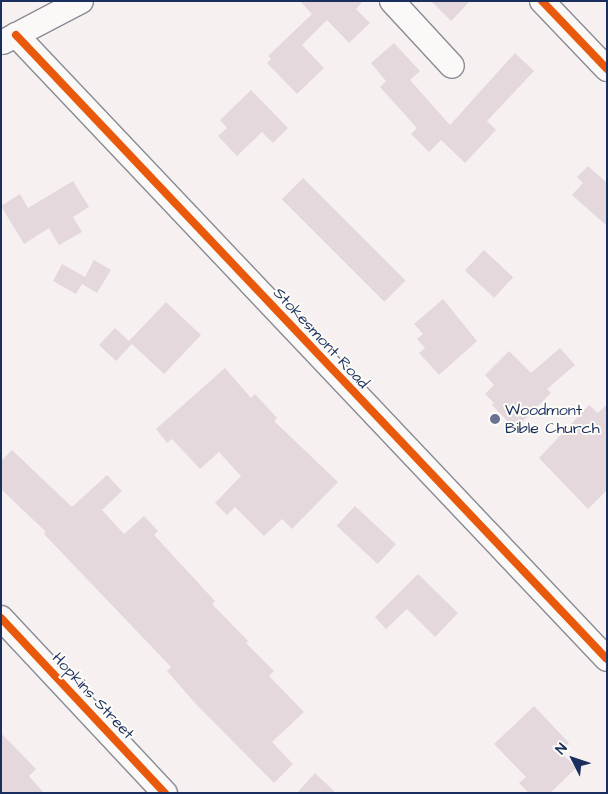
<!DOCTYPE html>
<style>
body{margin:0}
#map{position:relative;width:608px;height:794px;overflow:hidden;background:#f6f0f1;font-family:"Architects Daughter",sans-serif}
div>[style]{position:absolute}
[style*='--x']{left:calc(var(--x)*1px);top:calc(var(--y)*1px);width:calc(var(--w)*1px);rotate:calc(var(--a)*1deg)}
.building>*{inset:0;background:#e4d8dd;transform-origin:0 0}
.roads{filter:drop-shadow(1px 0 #8a8b94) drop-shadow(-1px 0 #8a8b94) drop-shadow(0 1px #8a8b94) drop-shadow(0 -1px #8a8b94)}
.minor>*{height:24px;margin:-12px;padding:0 12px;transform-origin:12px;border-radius:12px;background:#faf9f8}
.cycleway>*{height:8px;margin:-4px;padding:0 4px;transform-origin:4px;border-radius:4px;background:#e8590c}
.dots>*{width:14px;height:14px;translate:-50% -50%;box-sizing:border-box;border:2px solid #fdfcf7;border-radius:50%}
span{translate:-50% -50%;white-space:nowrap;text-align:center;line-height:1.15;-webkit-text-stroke:4px #fdfcf7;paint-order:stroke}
.street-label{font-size:16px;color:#1b2f5e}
.poi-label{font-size:16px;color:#1b2f5e}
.left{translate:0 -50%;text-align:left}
.frame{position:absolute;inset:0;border:2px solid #1b2f5e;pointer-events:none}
.north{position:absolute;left:548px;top:734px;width:50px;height:50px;-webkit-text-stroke:4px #fdfcf7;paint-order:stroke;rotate:311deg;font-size:14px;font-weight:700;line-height:20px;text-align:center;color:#1b2f5e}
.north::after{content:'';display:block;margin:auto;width:18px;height:22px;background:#1b2f5e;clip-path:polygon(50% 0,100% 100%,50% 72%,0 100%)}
</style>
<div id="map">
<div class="building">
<i style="clip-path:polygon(300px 1px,363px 1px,356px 9px,370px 23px,349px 43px,327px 20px,302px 45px,324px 68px,297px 94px,267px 63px,271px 59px,268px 56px,312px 14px)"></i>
<i style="clip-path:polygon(431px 1px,470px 1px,451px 21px)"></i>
<i style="clip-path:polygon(394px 43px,420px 71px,410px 80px,450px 125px,515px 53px,534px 71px,487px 121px,496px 130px,465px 163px,441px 140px,429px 152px,411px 134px,417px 128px,380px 87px,386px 81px,371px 63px)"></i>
<i style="clip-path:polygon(251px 90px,288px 128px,273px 143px,262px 132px,237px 156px,218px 136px,227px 128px,220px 120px)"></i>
<i style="clip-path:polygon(588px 166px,607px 183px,607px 226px,572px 195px,583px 183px,577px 177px)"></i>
<i style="left:303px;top:178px;width:145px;height:30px;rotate:45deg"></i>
<i style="clip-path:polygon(73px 181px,89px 207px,73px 217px,82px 232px,59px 245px,49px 228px,24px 244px,1px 206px,20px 194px,28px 208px)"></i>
<i style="left:484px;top:250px;width:40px;height:28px;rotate:43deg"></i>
<i style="clip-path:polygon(94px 260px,111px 270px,97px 293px,82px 284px,76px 294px,53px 281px,62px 264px,85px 277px)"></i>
<i style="clip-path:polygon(443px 299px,477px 341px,439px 375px,419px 353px,425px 348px,417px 339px,423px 334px,414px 324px)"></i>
<i style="clip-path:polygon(166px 302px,201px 335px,164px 374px,132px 344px,116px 361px,99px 345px,115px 328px,129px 341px)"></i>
<i style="clip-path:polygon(560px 348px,575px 365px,547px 389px,551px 393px,515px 429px,492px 405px,494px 403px,485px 394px,494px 385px,485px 375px,509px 351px,531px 373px)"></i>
<i style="clip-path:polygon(225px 368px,251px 398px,255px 394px,277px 418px,274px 421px,338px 482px,292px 529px,282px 519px,264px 536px,235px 507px,227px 515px,215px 503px,241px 476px,219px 452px,200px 469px,172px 439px,167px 443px,156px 429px)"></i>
<i style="clip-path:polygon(607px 404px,607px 490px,588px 509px,539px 458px,589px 405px,598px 413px)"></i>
<i style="clip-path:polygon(12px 450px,72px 507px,107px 475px,122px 491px,102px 510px,124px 534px,144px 516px,158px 531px,154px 535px,215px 601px,212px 604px,248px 641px,246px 643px,274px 671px,269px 676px,304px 712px,272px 742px,293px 764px,274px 783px,194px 702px,167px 671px,171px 667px,44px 534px,46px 532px,1px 489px,1px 461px)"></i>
<i style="left:355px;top:506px;width:56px;height:27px;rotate:43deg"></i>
<i style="clip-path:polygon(418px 574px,458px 613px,435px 637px,407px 609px,386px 629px,375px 617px)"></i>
<i style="clip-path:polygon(534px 706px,569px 743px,560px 751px,576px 768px,550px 793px,529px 793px,519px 783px,526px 777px,494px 744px)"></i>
<i style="clip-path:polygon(1px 733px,36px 769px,29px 776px,44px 793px,1px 793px)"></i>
<i style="clip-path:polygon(315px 773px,336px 793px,297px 793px)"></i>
</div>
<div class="roads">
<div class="minor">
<i style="--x:392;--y:1;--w:88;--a:47.3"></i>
<i style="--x:542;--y:1;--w:94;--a:46.3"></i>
<i style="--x:16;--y:35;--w:859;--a:46.56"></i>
<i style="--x:3;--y:42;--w:88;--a:-27.7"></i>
<i style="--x:1;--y:618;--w:240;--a:46.9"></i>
</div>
</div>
<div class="cycleway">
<i style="--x:542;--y:1;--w:94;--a:46.3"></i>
<i style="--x:16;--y:35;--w:859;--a:46.56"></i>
<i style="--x:1;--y:618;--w:240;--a:46.9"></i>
</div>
<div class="dots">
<i style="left:495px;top:419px;background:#687391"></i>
</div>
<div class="street-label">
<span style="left:321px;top:338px;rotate:47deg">Stokesmont Road</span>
<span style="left:93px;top:696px;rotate:47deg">Hopkins Street</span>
</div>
<div class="poi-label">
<span class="left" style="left:505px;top:419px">Woodmont<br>Bible Church</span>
</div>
<div class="frame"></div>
<div class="north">N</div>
</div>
